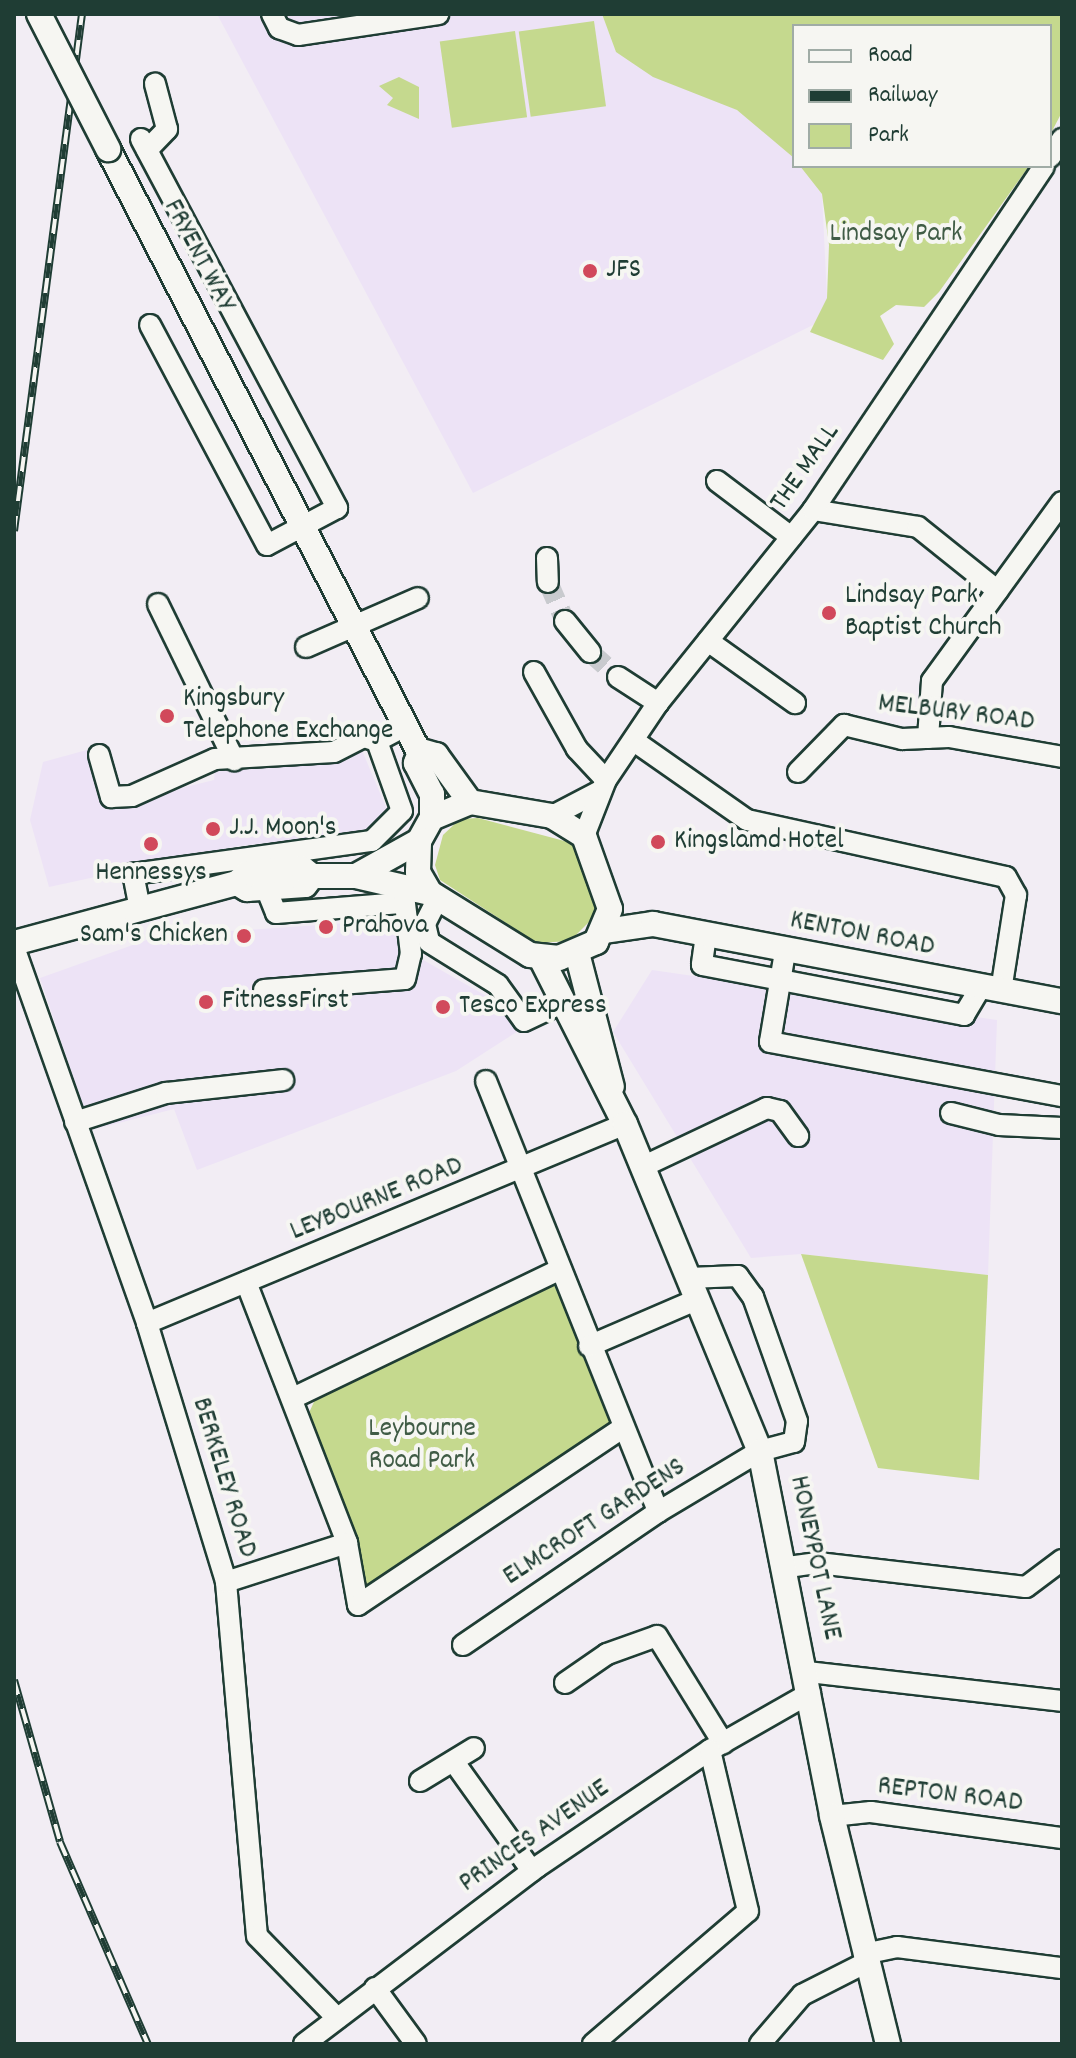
<!DOCTYPE html>
<style>
body{margin:0}
#map{position:relative;width:1076px;height:2058px;overflow:hidden;background:#f2edf4;font-family:Dekko,sans-serif}
div>[style]{position:absolute}
[style*='--x']{left:calc(var(--x)*1px);top:calc(var(--y)*1px);width:calc(var(--w)*1px);rotate:calc(var(--a)*1deg)}
.built>*{inset:0;background:#ede3f6}
.green>*{inset:0;background:#c5d98e;transform-origin:0 0}
.minor-tunnel>*{height:20px;margin-top:-10px;transform-origin:0;background:repeating-linear-gradient(90deg,#c8cace 0 20px,transparent 0 30px)}
.roads{filter:drop-shadow(2px 0 #1f3d34) drop-shadow(-2px 0 #1f3d34) drop-shadow(0 2px #1f3d34) drop-shadow(0 -2px #1f3d34)}
.minor>*{height:20px;margin:-10px;padding:0 10px;transform-origin:10px;border-radius:10px;background:#f6f6f2}
.major>*{height:24px;margin:-12px;padding:0 12px;transform-origin:12px;border-radius:12px;background:#f6f6f2}
.rail>*{height:8px;margin-top:-4px;transform-origin:0;background:repeating-linear-gradient(90deg,#f6f6f2 0 15px,#1f3d34 0 30px);box-sizing:border-box;border-block:2px solid #1f3d34}
.bridges{filter:drop-shadow(2px 0 #1f3d34) drop-shadow(-2px 0 #1f3d34) drop-shadow(0 2px #1f3d34) drop-shadow(0 -2px #1f3d34)}
.major-bridge>*{height:24px;margin:-12px;padding:0 12px;transform-origin:12px;border-radius:12px;background:#f6f6f2}
.dots>*{width:22px;height:22px;translate:-50% -50%;box-sizing:border-box;border:4px solid #f6f6f2;border-radius:50%}
span{translate:-50% -50%;white-space:nowrap;text-align:center;line-height:1.15;-webkit-text-stroke:8px #f6f6f2;paint-order:stroke}
.park-label{font-size:28px;color:#405c46}
.street-label{font-size:28px;color:#1f3d34}
.poi-label{font-size:28px;color:#1f3d34}
.left{translate:0 -50%;text-align:left}
.right{translate:-100% -50%;text-align:right}
.frame{position:absolute;inset:0;border:16px solid #1f3d34;pointer-events:none}
.legend{position:absolute;left:792px;top:24px;width:260px;height:144px;box-sizing:border-box;background:#f6f6f2;border:2px solid #a0aca6;margin:0;padding:10px 14px;list-style:none;font-size:24px;color:#1f3d34}
.legend li{display:flex;align-items:center;gap:16px;height:40px}
.legend b{width:40px;border:2px solid #a0aca6}
</style>
<div id="map">
<div class="built">
<i style="clip-path:polygon(217px 14px,602px 14px,616px 52px,737px 110px,784px 145px,822px 194px,827px 298px,817px 323px,473px 493px)"></i>
<i style="clip-path:polygon(105px 745px,117px 795px,133px 800px,214px 780px,215px 769px,361px 748px,388px 812px,363px 833px,238px 846px,49px 887px,30px 820px,43px 762px)"></i>
<i style="clip-path:polygon(392px 920px,418px 957px,532px 1022px,456px 1071px,197px 1170px,174px 1109px,91px 1130px,40px 978px,158px 936px)"></i>
<i style="clip-path:polygon(652px 970px,997px 1020px,988px 1275px,801px 1254px,751px 1258px,613px 1032px)"></i>
</div>
<div class="green">
<i style="clip-path:polygon(602px 14px,1062px 14px,1062px 112px,1050px 135px,1050px 26px,794px 26px,794px 158px,737px 110px,653px 77px,616px 52px)"></i>
<i style="left:594px;top:21px;width:86px;height:76px;rotate:82deg"></i>
<i style="left:515px;top:31px;width:87px;height:76px;rotate:82deg"></i>
<i style="clip-path:polygon(399px 77px,419px 87px,419px 119px,387px 105px,393px 98px,379px 86px)"></i>
<i style="clip-path:polygon(800px 166px,1029px 166px,939px 292px,924px 307px,896px 305px,880px 316px,894px 344px,883px 360px,810px 332px,827px 298px,829px 245px,822px 194px)"></i>
<i style="clip-path:polygon(478px 818px,572px 843px,598px 900px,598px 913px,570px 941px,537px 943px,440px 880px,435px 865px,443px 835px,460px 819px)"></i>
<i style="clip-path:polygon(801px 1254px,988px 1275px,979px 1480px,878px 1468px)"></i>
<i style="clip-path:polygon(555px 1281px,613px 1429px,361px 1598px,351px 1540px,308px 1415px,318px 1393px)"></i>
</div>
<div class="minor-tunnel">
<i style="--x:548;--y:582;--w:43;--a:66.4"></i>
<i style="--x:590;--y:652;--w:38;--a:42"></i>
</div>
<div class="roads">
<div class="minor">
<i style="--x:272;--y:14;--w:16;--a:63"></i>
<i style="--x:279;--y:28;--w:20;--a:20"></i>
<i style="--x:298;--y:35;--w:142;--a:-8.5"></i>
<i style="--x:141;--y:139;--w:418;--a:62"></i>
<i style="--x:337;--y:508;--w:79;--a:152.1"></i>
<i style="--x:267;--y:545;--w:249;--a:-118"></i>
<i style="--x:147;--y:150;--w:29;--a:-46"></i>
<i style="--x:167;--y:129;--w:47;--a:-104.9"></i>
<i style="--x:1050;--y:157;--w:22;--a:-56"></i>
<i style="--x:717;--y:481;--w:93;--a:37.1"></i>
<i style="--x:813;--y:510;--w:106;--a:9.2"></i>
<i style="--x:918;--y:527;--w:102;--a:38.7"></i>
<i style="--x:547;--y:558;--w:24;--a:88"></i>
<i style="--x:158;--y:604;--w:174;--a:64"></i>
<i style="--x:565;--y:621;--w:40;--a:51"></i>
<i style="--x:708;--y:641;--w:107;--a:35.5"></i>
<i style="--x:306;--y:647;--w:122;--a:-23.6"></i>
<i style="--x:534;--y:672;--w:88;--a:60.8"></i>
<i style="--x:577;--y:749;--w:42;--a:46.9"></i>
<i style="--x:618;--y:677;--w:48;--a:33"></i>
<i style="--x:928;--y:738;--w:57;--a:-86"></i>
<i style="--x:932;--y:681;--w:221;--a:-54"></i>
<i style="--x:637;--y:743;--w:134;--a:35"></i>
<i style="--x:747;--y:820;--w:265;--a:12.4"></i>
<i style="--x:1006;--y:877;--w:21;--a:61"></i>
<i style="--x:1016;--y:895;--w:97;--a:98.9"></i>
<i style="--x:99;--y:755;--w:44;--a:74.1"></i>
<i style="--x:111;--y:797;--w:21;--a:-3"></i>
<i style="--x:132;--y:796;--w:91;--a:-24"></i>
<i style="--x:215;--y:759;--w:119;--a:-3.4"></i>
<i style="--x:334;--y:752;--w:34;--a:-27"></i>
<i style="--x:364;--y:737;--w:14;--a:17"></i>
<i style="--x:798;--y:772;--w:66;--a:-45.6"></i>
<i style="--x:844;--y:725;--w:60;--a:13.6"></i>
<i style="--x:902;--y:739;--w:47;--a:-2.4"></i>
<i style="--x:949;--y:737;--w:115;--a:10"></i>
<i style="--x:552;--y:816;--w:54;--a:-27.5"></i>
<i style="--x:584;--y:836;--w:60;--a:-68.6"></i>
<i style="--x:606;--y:780;--w:93;--a:-56"></i>
<i style="--x:658;--y:703;--w:248;--a:-51.2"></i>
<i style="--x:813;--y:510;--w:414;--a:-56.1"></i>
<i style="--x:266;--y:888;--w:27;--a:68"></i>
<i style="--x:276;--y:913;--w:125;--a:-4.6"></i>
<i style="--x:438;--y:898;--w:29;--a:117"></i>
<i style="--x:425;--y:924;--w:18;--a:77"></i>
<i style="--x:429;--y:942;--w:81;--a:31.9"></i>
<i style="--x:498;--y:985;--w:44;--a:54.2"></i>
<i style="--x:524;--y:1021;--w:42;--a:-25.3"></i>
<i style="--x:139;--y:904;--w:31;--a:-101"></i>
<i style="--x:133;--y:874;--w:241;--a:-7.9"></i>
<i style="--x:372;--y:841;--w:42;--a:-45"></i>
<i style="--x:402;--y:811;--w:74;--a:-109.7"></i>
<i style="--x:377;--y:741;--w:32;--a:-28"></i>
<i style="--x:706;--y:935;--w:30;--a:98"></i>
<i style="--x:702;--y:965;--w:267;--a:10.8"></i>
<i style="--x:964;--y:1015;--w:31;--a:-59"></i>
<i style="--x:14;--y:947;--w:399;--a:70.5"></i>
<i style="--x:147;--y:1323;--w:271;--a:73"></i>
<i style="--x:226;--y:1582;--w:355;--a:85"></i>
<i style="--x:257;--y:1936;--w:115;--a:45.7"></i>
<i style="--x:785;--y:952;--w:91;--a:99.5"></i>
<i style="--x:770;--y:1042;--w:297;--a:10.5"></i>
<i style="--x:264;--y:990;--w:141;--a:-4.5"></i>
<i style="--x:405;--y:979;--w:26;--a:-77"></i>
<i style="--x:411;--y:954;--w:67;--a:-96.8"></i>
<i style="--x:486;--y:1081;--w:464;--a:68.2"></i>
<i style="--x:951;--y:1113;--w:49;--a:14"></i>
<i style="--x:999;--y:1125;--w:63;--a:2.7"></i>
<i style="--x:75;--y:1122;--w:96;--a:-17.7"></i>
<i style="--x:166;--y:1093;--w:118;--a:-6.3"></i>
<i style="--x:642;--y:1167;--w:138;--a:-25.3"></i>
<i style="--x:767;--y:1108;--w:13;--a:13"></i>
<i style="--x:780;--y:1111;--w:31;--a:54"></i>
<i style="--x:246;--y:1282;--w:280;--a:68.8"></i>
<i style="--x:347;--y:1543;--w:63;--a:79.9"></i>
<i style="--x:358;--y:1605;--w:316;--a:-33.8"></i>
<i style="--x:147;--y:1323;--w:518;--a:-22.6"></i>
<i style="--x:589;--y:1346;--w:119;--a:-23.3"></i>
<i style="--x:295;--y:1397;--w:295;--a:-25.7"></i>
<i style="--x:788;--y:1567;--w:30;--a:-8"></i>
<i style="--x:818;--y:1563;--w:209;--a:6.6"></i>
<i style="--x:1026;--y:1587;--w:45;--a:-36.9"></i>
<i style="--x:226;--y:1582;--w:127;--a:-17.9"></i>
<i style="--x:463;--y:1645;--w:236;--a:-34.3"></i>
<i style="--x:658;--y:1512;--w:119;--a:-30.9"></i>
<i style="--x:760;--y:1451;--w:35;--a:-15"></i>
<i style="--x:794;--y:1442;--w:21;--a:-82"></i>
<i style="--x:797;--y:1421;--w:132;--a:-109.5"></i>
<i style="--x:753;--y:1297;--w:26;--a:-126"></i>
<i style="--x:738;--y:1276;--w:49;--a:177.7"></i>
<i style="--x:808;--y:1672;--w:256;--a:6.5"></i>
<i style="--x:565;--y:1683;--w:51;--a:-34.6"></i>
<i style="--x:607;--y:1654;--w:53;--a:-19.8"></i>
<i style="--x:657;--y:1636;--w:126;--a:58.3"></i>
<i style="--x:454;--y:1762;--w:134;--a:54.4"></i>
<i style="--x:420;--y:1781;--w:63;--a:-31.4"></i>
<i style="--x:832;--y:1816;--w:39;--a:-6"></i>
<i style="--x:871;--y:1812;--w:193;--a:7.8"></i>
<i style="--x:864;--y:1954;--w:34;--a:-12"></i>
<i style="--x:897;--y:1947;--w:166;--a:7.3"></i>
<i style="--x:375;--y:1988;--w:69;--a:53.8"></i>
<i style="--x:304;--y:2044;--w:293;--a:-37.2"></i>
<i style="--x:537;--y:1867;--w:209;--a:-34.1"></i>
<i style="--x:710;--y:1750;--w:115;--a:-29.7"></i>
<i style="--x:593;--y:2044;--w:204;--a:-40.6"></i>
<i style="--x:748;--y:1911;--w:165;--a:-103.3"></i>
<i style="--x:760;--y:2044;--w:65;--a:-49.4"></i>
<i style="--x:802;--y:1995;--w:71;--a:-26.9"></i>
</div>
<div class="major">
<i style="--x:108;--y:149;--w:676;--a:62.72"></i>
<i style="--x:418;--y:750;--w:19;--a:16"></i>
<i style="--x:436;--y:755;--w:58;--a:54.1"></i>
<i style="--x:420;--y:752;--w:12;--a:110"></i>
<i style="--x:416;--y:763;--w:35;--a:63"></i>
<i style="--x:432;--y:794;--w:24;--a:90"></i>
<i style="--x:470;--y:802;--w:83;--a:9.7"></i>
<i style="--x:552;--y:816;--w:38;--a:32"></i>
<i style="--x:584;--y:836;--w:77;--a:70.4"></i>
<i style="--x:610;--y:909;--w:36;--a:113"></i>
<i style="--x:596;--y:942;--w:40;--a:156.6"></i>
<i style="--x:559;--y:958;--w:29;--a:-174"></i>
<i style="--x:530;--y:955;--w:118;--a:-148.2"></i>
<i style="--x:430;--y:893;--w:24;--a:-120"></i>
<i style="--x:418;--y:872;--w:31;--a:-88"></i>
<i style="--x:419;--y:841;--w:26;--a:-61"></i>
<i style="--x:432;--y:818;--w:41;--a:-22.8"></i>
<i style="--x:356;--y:876;--w:72;--a:-29.1"></i>
<i style="--x:237;--y:883;--w:12;--a:31"></i>
<i style="--x:247;--y:889;--w:58;--a:-3.9"></i>
<i style="--x:305;--y:885;--w:11;--a:-52"></i>
<i style="--x:605;--y:931;--w:49;--a:-8.3"></i>
<i style="--x:653;--y:924;--w:416;--a:10.7"></i>
<i style="--x:14;--y:943;--w:231;--a:-15.1"></i>
<i style="--x:237;--y:883;--w:15;--a:-42"></i>
<i style="--x:248;--y:873;--w:54;--a:-5.3"></i>
<i style="--x:302;--y:868;--w:13;--a:39"></i>
<i style="--x:312;--y:876;--w:44;--a:0"></i>
<i style="--x:356;--y:876;--w:76;--a:12.9"></i>
<i style="--x:577;--y:953;--w:138;--a:75.4"></i>
<i style="--x:541;--y:958;--w:186;--a:63.2"></i>
<i style="--x:625;--y:1124;--w:354;--a:67.6"></i>
<i style="--x:760;--y:1451;--w:372;--a:78.8"></i>
<i style="--x:832;--y:1816;--w:235;--a:76.2"></i>
</div>
</div>
<div class="rail">
<i style="--x:14;--y:531;--w:521;--a:-82.51"></i>
<i style="--x:14;--y:1680;--w:168;--a:74.1"></i>
<i style="--x:60;--y:1842;--w:220;--a:66.5"></i>
</div>
<div class="bridges">
<div class="major-bridge">
<i style="--x:39;--y:14;--w:152;--a:62.9"></i>
</div>
</div>
<div class="dots">
<i style="left:590px;top:271px;background:#d1495b"></i>
<i style="left:829px;top:613px;background:#d1495b"></i>
<i style="left:167px;top:716px;background:#d1495b"></i>
<i style="left:213px;top:829px;background:#d1495b"></i>
<i style="left:658px;top:842px;background:#d1495b"></i>
<i style="left:151px;top:844px;background:#d1495b"></i>
<i style="left:326px;top:927px;background:#d1495b"></i>
<i style="left:244px;top:936px;background:#d1495b"></i>
<i style="left:206px;top:1002px;background:#d1495b"></i>
<i style="left:443px;top:1007px;background:#d1495b"></i>
</div>
<div class="park-label">
<span style="left:896px;top:235px">Lindsay Park</span>
<span style="left:422px;top:1446px">Leybourne<br>Road Park</span>
</div>
<div class="street-label">
<span style="left:198px;top:256px;rotate:62deg">FRYENT WAY</span>
<span style="left:806px;top:468px;rotate:-55deg">THE MALL</span>
<span style="left:956px;top:714px;rotate:7deg">MELBURY ROAD</span>
<span style="left:862px;top:935px;rotate:11deg">KENTON ROAD</span>
<span style="left:377px;top:1200px;rotate:-22deg">LEYBOURNE ROAD</span>
<span style="left:223px;top:1478px;rotate:73deg">BERKELEY ROAD</span>
<span style="left:595px;top:1523px;rotate:-33deg">ELMCROFT GARDENS</span>
<span style="left:814px;top:1558px;rotate:78deg">HONEYPOT LANE</span>
<span style="left:950px;top:1796px;rotate:7deg">REPTON ROAD</span>
<span style="left:535px;top:1837px;rotate:-35deg">PRINCES AVENUE</span>
</div>
<div class="poi-label">
<span class="left" style="left:606px;top:271px">JFS</span>
<span class="left" style="left:845px;top:613px">Lindsay Park<br>Baptist Church</span>
<span class="left" style="left:183px;top:716px">Kingsbury<br>Telephone Exchange</span>
<span class="left" style="left:229px;top:829px">J.J. Moon's</span>
<span class="left" style="left:674px;top:842px">Kingslamd Hotel</span>
<span style="left:151px;top:874px">Hennessys</span>
<span class="left" style="left:342px;top:927px">Prahova</span>
<span class="right" style="left:228px;top:936px">Sam's Chicken</span>
<span class="left" style="left:222px;top:1002px">FitnessFirst</span>
<span class="left" style="left:459px;top:1007px">Tesco Express</span>
</div>
<div class="frame"></div>
<ul class="legend">
<li><b style="height:10px;background:#f6f6f2"></b>Road</li>
<li><b style="height:10px;background:#1f3d34"></b>Railway</li>
<li><b style="height:22px;background:#c5d98e"></b>Park</li>
</ul>
</div>
